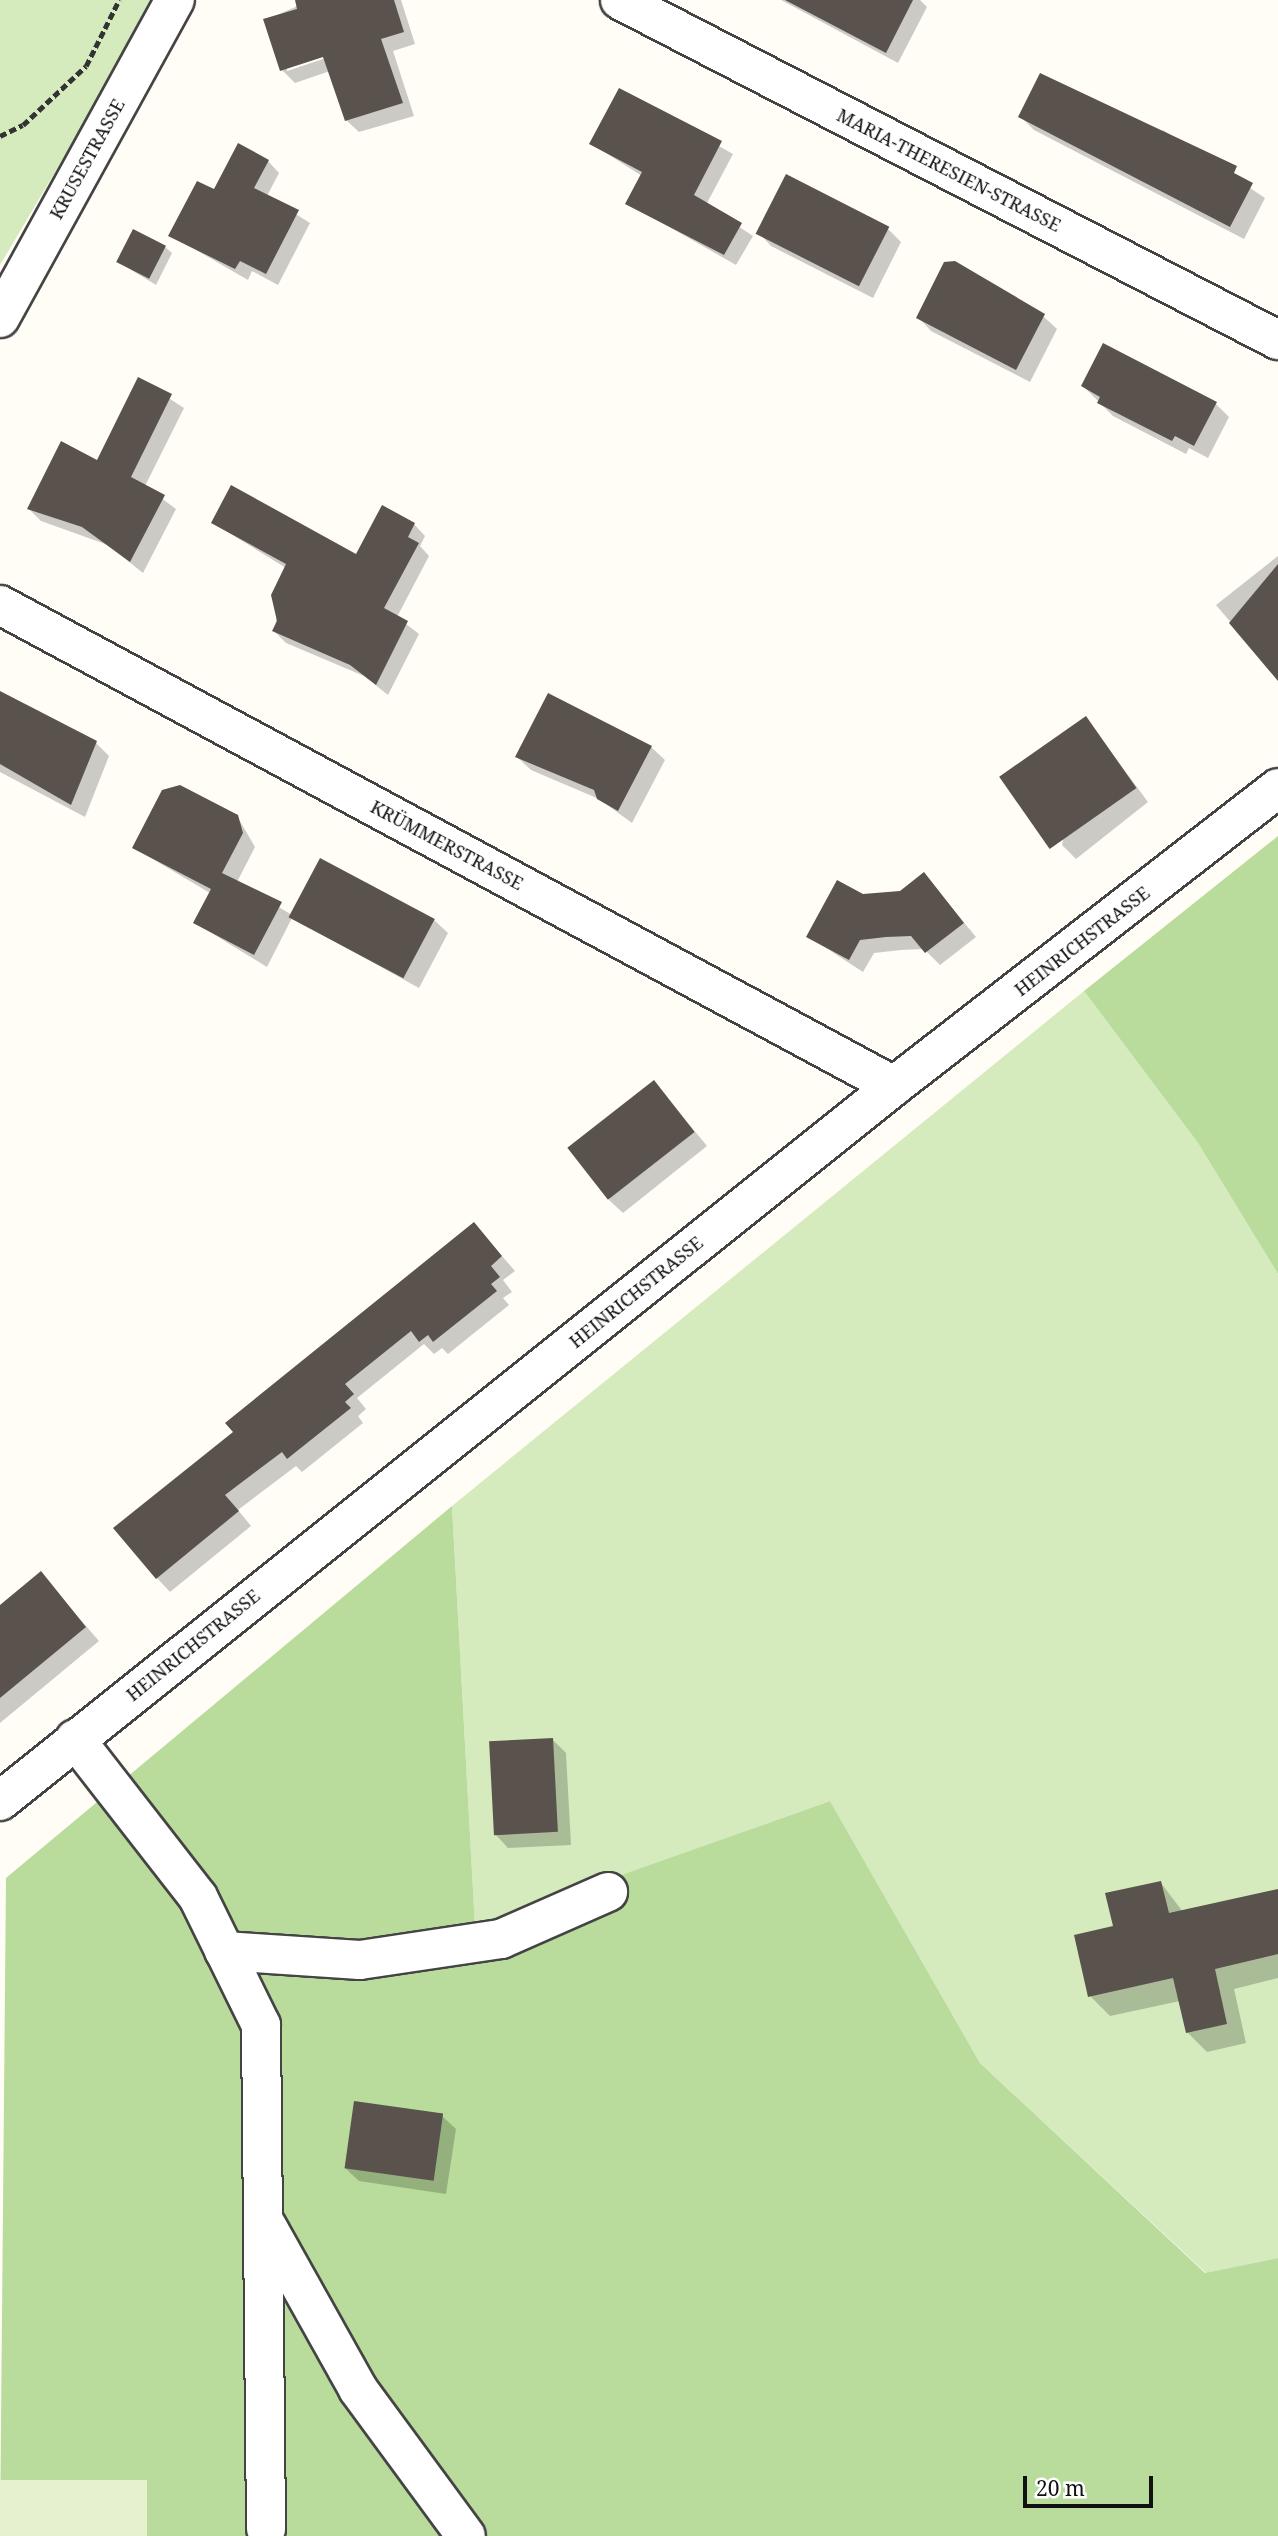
<!DOCTYPE html>
<meta charset="utf-8">
<style>
body{margin:0}
#map{position:relative;width:1278px;height:2536px;overflow:hidden;background:#fffdf5;font-family:"Noto Serif",serif}
div>[style]{position:absolute}
[style*='--x']{left:calc(var(--x)*1px);top:calc(var(--y)*1px);width:calc(var(--w)*1px);rotate:calc(var(--a)*1deg)}
.green>*{inset:0;background:#d5ebbd}
.forest>*{inset:0;background:#b9dc9c}
.pitch>*{inset:0;background:#e6f2cf;transform-origin:0 0}
.shadow>*{inset:0;background:#0003}
.building>*{inset:0;background:#5a524d;transform-origin:0 0}
.path>*{height:4.5px;margin-top:-2.25px;transform-origin:0;background:repeating-linear-gradient(90deg,#333 0 7px,transparent 0 10.5px)}
.roads{filter:drop-shadow(2px 0 #444) drop-shadow(-2px 0 #444) drop-shadow(0 2px #444) drop-shadow(0 -2px #444)}
.minor>*{height:38px;margin:-19px;padding:0 19px;transform-origin:19px;border-radius:19px;background:#fff}
span{translate:-50% -50%;white-space:nowrap;text-align:center;line-height:1.15;-webkit-text-stroke:7px #fff;paint-order:stroke}
.street-label{font-size:18px;color:#111}
.scale{position:absolute;left:1023px;top:2476px;width:130px;height:32px;box-sizing:border-box;border:4px solid #111;border-top:0;padding-left:9px;font-size:21px;line-height:24px;white-space:nowrap;color:#111;-webkit-text-stroke:5px #fff;paint-order:stroke}
</style>
<div id="map">
<div class="green">
<i style="clip-path:polygon(0 0,157px 0,0 265px)"></i>
<i style="clip-path:polygon(1084px 991px,1198px 1143px,1278px 1274px,1278px 2258px,1206px 2273px,980px 2063px,830px 1801px,475px 1928px,452px 1506px)"></i>
</div>
<div class="forest">
<i style="clip-path:polygon(1278px 836px,1278px 1274px,1198px 1143px,1084px 991px)"></i>
<i style="clip-path:polygon(452px 1506px,475px 1927px,830px 1801px,980px 2063px,1205px 2273px,1278px 2258px,1278px 2536px,0 2536px,6px 1878px)"></i>
</div>
<div class="pitch">
<i style="left:0;top:2480px;width:147px;height:56px"></i>
</div>
<div class="shadow">
<i style="clip-path:polygon(evenodd,311px 0,401px 0,415px 44px,393px 51px,414px 116px,359px 132px,346px 120px,330px 71px,295px 83px,282px 70px,266px 20px,311px 0,331px 53px,332px 56px,287px 71px,287px 67px,331px 53px)"></i>
<i style="clip-path:polygon(781px 0,920px 0,927px 7px,898px 63px)"></i>
<i style="clip-path:polygon(619px 90px,733px 154px,706px 205px,753px 236px,736px 265px,627px 203px,642px 176px,592px 144px)"></i>
<i style="clip-path:polygon(1020px 116px,1159px 137px,1163px 130px,1265px 198px,1244px 239px,1034px 130px)"></i>
<i style="clip-path:polygon(268px 161px,279px 173px,267px 196px,310px 223px,278px 285px,252px 271px,248px 280px,170px 235px,215px 192px)"></i>
<i style="clip-path:polygon(888px 229px,901px 242px,873px 298px,771px 246px,758px 232px)"></i>
<i style="clip-path:polygon(165px 247px,172px 253px,156px 285px,118px 262px)"></i>
<i style="clip-path:polygon(1043px 316px,1057px 329px,1030px 382px,931px 331px,918px 317px)"></i>
<i style="clip-path:polygon(139px 379px,184px 408px,145px 486px,176px 509px,143px 573px,108px 545px,41px 521px,29px 509px,98px 462px)"></i>
<i style="clip-path:polygon(1083px 386px,1216px 404px,1229px 417px,1208px 458px,1189px 448px,1186px 454px,1113px 416px)"></i>
<i style="clip-path:polygon(213px 523px,357px 557px,414px 524px,425px 536px,420px 546px,429px 556px,397px 617px,419px 634px,388px 695px,364px 676px,286px 643px,274px 631px,286px 568px)"></i>
<i style="clip-path:polygon(1278px 556px,1278px 678px,1216px 605px)"></i>
<i style="clip-path:polygon(0 693px,96px 743px,109px 756px,85px 817px,0 772px)"></i>
<i style="clip-path:polygon(1086px 718px,1148px 802px,1076px 859px,1062px 845px)"></i>
<i style="clip-path:polygon(651px 747px,665px 760px,632px 823px,599px 799px,531px 770px,517px 757px)"></i>
<i style="clip-path:polygon(237px 816px,255px 847px,237px 882px,292px 915px,320px 861px,434px 920px,448px 933px,419px 988px,292px 918px,267px 967px,195px 923px,210px 893px,134px 848px)"></i>
<i style="clip-path:polygon(924px 874px,976px 937px,940px 965px,924px 949px,901px 950px,874px 953px,863px 972px,809px 937px,901px 892px)"></i>
<i style="clip-path:polygon(654px 1082px,707px 1146px,623px 1213px,609px 1200px)"></i>
<i style="clip-path:polygon(474px 1224px,515px 1271px,503px 1280px,512px 1292px,503px 1298px,509px 1305px,448px 1354px,442px 1348px,434px 1354px,424px 1344px,357px 1398px,366px 1409px,358px 1416px,363px 1423px,302px 1472px,296px 1466px,238px 1510px,251px 1526px,170px 1592px,157px 1578px,235px 1433px)"></i>
<i style="clip-path:polygon(41px 1574px,99px 1641px,0 1723px,0 1607px)"></i>
<i style="clip-path:polygon(552px 1739px,566px 1753px,571px 1845px,508px 1848px,495px 1834px)"></i>
<i style="clip-path:polygon(1161px 1883px,1183px 1912px,1278px 1895px,1278px 1978px,1234px 1989px,1246px 2043px,1207px 2052px,1187px 2032px,1180px 2001px,1110px 2016px,1090px 1996px,1115px 1927px)"></i>
<i style="clip-path:polygon(442px 2116px,456px 2129px,446px 2194px,359px 2181px,345px 2168px)"></i>
</div>
<div class="building">
<i style="clip-path:polygon(295px 0,394px 0,404px 32px,381px 39px,403px 103px,345px 121px,323px 57px,280px 71px,263px 19px,297px 9px)"></i>
<i style="clip-path:polygon(785px 0,913px 0,886px 53px)"></i>
<i style="clip-path:polygon(1040px 73px,1237px 166px,1234px 173px,1253px 183px,1230px 227px,1018px 117px)"></i>
<i style="clip-path:polygon(619px 88px,722px 141px,694px 195px,742px 223px,724px 255px,625px 204px,642px 172px,589px 144px)"></i>
<i style="clip-path:polygon(238px 143px,269px 160px,254px 188px,299px 210px,266px 274px,240px 261px,235px 269px,168px 236px,197px 181px,214px 189px)"></i>
<i style="left:786px;top:174px;width:116px;height:67px;rotate:27deg"></i>
<i style="left:133px;top:229px;width:37px;height:37px;rotate:27deg"></i>
<i style="clip-path:polygon(955px 261px,1045px 314px,1016px 370px,916px 318px,944px 262px)"></i>
<i style="clip-path:polygon(1103px 343px,1217px 402px,1194px 446px,1175px 436px,1172px 441px,1097px 403px,1100px 397px,1081px 386px)"></i>
<i style="clip-path:polygon(138px 377px,172px 394px,131px 477px,165px 495px,130px 562px,82px 527px,27px 509px,61px 441px,97px 460px)"></i>
<i style="clip-path:polygon(231px 485px,356px 554px,382px 505px,415px 523px,408px 537px,419px 543px,384px 608px,408px 621px,376px 685px,350px 665px,272px 631px,277px 621px,271px 595px,286px 564px,211px 523px)"></i>
<i style="clip-path:polygon(1278px 564px,1278px 681px,1229px 623px)"></i>
<i style="clip-path:polygon(0 691px,97px 741px,71px 805px,0 764px)"></i>
<i style="clip-path:polygon(548px 693px,652px 746px,618px 811px,597px 799px,594px 790px,515px 757px)"></i>
<i style="left:1086px;top:716px;width:88px;height:106px;rotate:55deg"></i>
<i style="clip-path:polygon(180px 785px,238px 815px,243px 833px,222px 873px,282px 902px,254px 955px,193px 923px,211px 889px,132px 848px,162px 790px)"></i>
<i style="left:320px;top:858px;width:130px;height:67px;rotate:28deg"></i>
<i style="clip-path:polygon(924px 872px,964px 923px,925px 953px,911px 936px,886px 937px,860px 940px,849px 960px,806px 937px,837px 880px,863px 894px,900px 891px)"></i>
<i style="left:654px;top:1080px;width:66px;height:110px;rotate:52deg"></i>
<i style="clip-path:polygon(474px 1222px,502px 1256px,491px 1266px,500px 1277px,491px 1284px,497px 1291px,433px 1342px,428px 1335px,419px 1342px,411px 1331px,345px 1384px,354px 1394px,345px 1402px,351px 1408px,287px 1459px,282px 1452px,225px 1495px,239px 1511px,156px 1579px,113px 1528px,233px 1432px,225px 1423px)"></i>
<i style="clip-path:polygon(41px 1571px,86px 1627px,0 1698px,0 1605px)"></i>
<i style="left:553px;top:1738px;width:94px;height:64px;rotate:87deg"></i>
<i style="clip-path:polygon(1161px 1881px,1169px 1913px,1278px 1889px,1278px 1954px,1215px 1969px,1227px 2024px,1186px 2033px,1173px 1978px,1088px 1997px,1074px 1935px,1113px 1926px,1105px 1893px)"></i>
<i style="left:354px;top:2101px;width:90px;height:68px;rotate:8deg"></i>
</div>
<div class="path">
<i style="--x:0;--y:136;--w:25;--a:-26"></i>
<i style="--x:23;--y:125;--w:86;--a:-43.1"></i>
<i style="--x:86;--y:66;--w:74;--a:-63.4"></i>
</div>
<div class="roads">
<div class="minor">
<i style="--x:620;--y:0;--w:741;--a:27.33"></i>
<i style="--x:0;--y:318;--w:363;--a:-61.2"></i>
<i style="--x:0;--y:605;--w:1015;--a:28.28"></i>
<i style="--x:75;--y:1739;--w:200;--a:52.1"></i>
<i style="--x:198;--y:1897;--w:143;--a:63.8"></i>
<i style="--x:261;--y:2025;--w:504;--a:89.43"></i>
<i style="--x:0;--y:1801;--w:1145;--a:-38.65"></i>
<i style="--x:894;--y:1086;--w:486;--a:-37.8"></i>
<i style="--x:224;--y:1951;--w:136;--a:3.8"></i>
<i style="--x:360;--y:1960;--w:143;--a:-8.5"></i>
<i style="--x:501;--y:1939;--w:117;--a:-23.7"></i>
<i style="--x:267;--y:2226;--w:187;--a:60.8"></i>
<i style="--x:358;--y:2389;--w:182;--a:53.7"></i>
</div>
</div>
<div class="street-label">
<span style="left:87px;top:159px;rotate:-61deg">KRUSESTRASSE</span>
<span style="left:949px;top:170px;rotate:27deg">MARIA-THERESIEN-STRASSE</span>
<span style="left:447px;top:845px;rotate:28deg">KRÜMMERSTRASSE</span>
<span style="left:1082px;top:941px;rotate:-38deg">HEINRICHSTRASSE</span>
<span style="left:636px;top:1292px;rotate:-39deg">HEINRICHSTRASSE</span>
<span style="left:193px;top:1645px;rotate:-39deg">HEINRICHSTRASSE</span>
</div>
<div class="scale">20 m</div>
</div>
